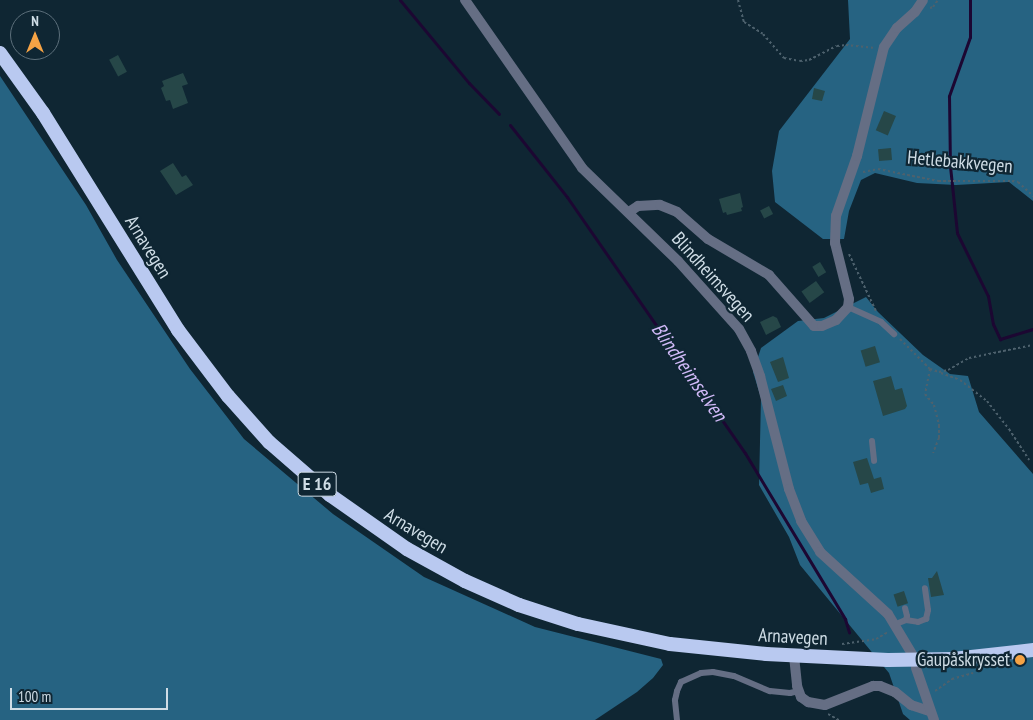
<!DOCTYPE html>
<meta charset="utf-8">
<style>
body{margin:0}
#map{position:relative;width:1033px;height:720px;overflow:hidden;background:#0f2633;font-family:"PT Sans Narrow",sans-serif}
div>[style]{position:absolute}
[style*='--x']{left:calc(var(--x)*1px);top:calc(var(--y)*1px);width:calc(var(--w)*1px);rotate:calc(var(--a)*1deg)}
.forest>*{inset:0;background:#266382}
.stream>*{height:3px;margin:-1.5px;padding:0 1.5px;transform-origin:1.5px;border-radius:1.5px;background:#1c0732}
.building>*{inset:0;background:#264748;transform-origin:0 0}
.path>*{height:2px;margin-top:-1px;transform-origin:0;background:repeating-linear-gradient(90deg,#4d616d 0 2.5px,transparent 0 5px)}
.service>*{height:6px;margin:-3px;padding:0 3px;transform-origin:3px;border-radius:3px;background:#656e84}
.minor>*{height:10px;margin:-5px;padding:0 5px;transform-origin:5px;border-radius:5px;background:#656e84}
.tertiary>*{height:10px;margin:-5px;padding:0 5px;transform-origin:5px;border-radius:5px;background:#656e84}
.trunk>*{height:14px;margin:-7px;padding:0 7px;transform-origin:7px;border-radius:7px;background:#b9c9f0}
.dots>*{width:14px;height:14px;translate:-50% -50%;box-sizing:border-box;border:2px solid #0f2633;border-radius:50%}
span{translate:-50% -50%;white-space:nowrap;text-align:center;line-height:1.15;-webkit-text-stroke:4.5px #0f2633;paint-order:stroke}
.shield-label span{padding:1px 4px;background:#0f2633;border:1px solid;border-radius:4px;-webkit-text-stroke-width:0}
.shield-label{font-size:18px;color:#cfdde6;font-weight:700}
.street-label{font-size:19px;color:#cfdde6}
.poi-label{font-size:19px;color:#cfdde6}
.right{translate:-100% -50%;text-align:right}
.water-label{font-size:20px;color:#d1baf8;font-style:italic}
.north{position:absolute;left:10px;top:10px;width:50px;height:50px;box-sizing:border-box;background:#0f2633;border:1px solid #5c6f7b;border-radius:50%;rotate:0deg;font-size:14px;font-weight:700;line-height:20px;text-align:center;color:#cfdde6}
.north::after{content:'';display:block;margin:auto;width:18px;height:22px;background:#f5a345;clip-path:polygon(50% 0,100% 100%,50% 72%,0 100%)}
.scale{position:absolute;left:10px;top:688px;width:158px;height:22px;box-sizing:border-box;border:2px solid #cfdde6;border-top:0;padding-left:6px;font-size:15px;line-height:18px;white-space:nowrap;color:#cfdde6;-webkit-text-stroke:4px #0f2633;paint-order:stroke}
</style>
<div id="map">
<div class="forest">
<i style="clip-path:polygon(848px 0,1033px 0,1033px 201px,1009px 182px,956px 185px,917px 183px,875px 173px,861px 180px,849px 211px,844px 239px,823px 239px,775px 202px,772px 171px,779px 131px,850px 39px)"></i>
<i style="clip-path:polygon(0 76px,86px 205px,117px 260px,190px 369px,244px 439px,333px 514px,424px 577px,535px 627px,661px 659px,663px 665px,653px 678px,637px 692px,595px 720px,0 720px)"></i>
<i style="clip-path:polygon(866px 297px,878px 312px,923px 355px,950px 374px,968px 376px,979px 412px,1033px 474px,1033px 720px,910px 720px,903px 714px,889px 673px,800px 565px,789px 537px,759px 485px,761px 398px,753px 372px,761px 348px,798px 321px,824px 318px)"></i>
</div>
<div class="stream">
<i style="--x:400;--y:0;--w:108;--a:50.3"></i>
<i style="--x:469;--y:83;--w:43;--a:45.9"></i>
<i style="--x:970;--y:0;--w:37;--a:90"></i>
<i style="--x:970;--y:37;--w:63;--a:109.6"></i>
<i style="--x:949;--y:96;--w:70;--a:89.2"></i>
<i style="--x:950;--y:166;--w:67;--a:84"></i>
<i style="--x:957;--y:233;--w:70;--a:63.8"></i>
<i style="--x:988;--y:296;--w:28;--a:80"></i>
<i style="--x:993;--y:324;--w:17;--a:65"></i>
<i style="--x:1000;--y:339;--w:34;--a:-17"></i>
<i style="--x:510;--y:125;--w:92;--a:51.6"></i>
<i style="--x:567;--y:197;--w:312;--a:55.2"></i>
<i style="--x:745;--y:453;--w:194;--a:58.9"></i>
<i style="--x:845;--y:619;--w:14;--a:73"></i>
</div>
<div class="building">
<i style="left:118px;top:55px;width:19px;height:10px;rotate:62deg"></i>
<i style="clip-path:polygon(183px 73px,188px 84px,182px 86px,188px 103px,173px 109px,170px 100px,166px 101px,161px 88px,164px 86px,162px 81px)"></i>
<i style="clip-path:polygon(814px 88px,825px 91px,822px 101px,812px 99px)"></i>
<i style="left:884px;top:111px;width:13px;height:21px;rotate:23deg"></i>
<i style="left:891px;top:148px;width:12px;height:13px;rotate:85deg"></i>
<i style="clip-path:polygon(173px 163px,182px 177px,186px 175px,193px 185px,176px 195px,160px 171px)"></i>
<i style="clip-path:polygon(740px 193px,743px 207px,741px 208px,742px 211px,727px 215px,726px 212px,723px 213px,719px 199px)"></i>
<i style="left:769px;top:206px;width:9px;height:10px;rotate:63deg"></i>
<i style="left:820px;top:262px;width:12px;height:9px;rotate:59deg"></i>
<i style="left:816px;top:281px;width:14px;height:18px;rotate:54deg"></i>
<i style="clip-path:polygon(773px 316px,777px 318px,781px 327px,766px 335px,760px 322px)"></i>
<i style="left:875px;top:346px;width:17px;height:15px;rotate:73deg"></i>
<i style="clip-path:polygon(783px 357px,789px 378px,778px 382px,770px 362px)"></i>
<i style="clip-path:polygon(891px 376px,895px 390px,902px 388px,907px 406px,905px 409px,883px 416px,873px 381px)"></i>
<i style="clip-path:polygon(783px 385px,787px 396px,776px 401px,771px 389px)"></i>
<i style="clip-path:polygon(867px 458px,874px 479px,881px 477px,884px 489px,871px 493px,868px 483px,860px 485px,853px 462px)"></i>
<i style="clip-path:polygon(937px 571px,944px 595px,931px 597px,928px 578px,932px 578px)"></i>
<i style="left:904px;top:591px;width:13px;height:11px;rotate:72deg"></i>
</div>
<div class="path">
<i style="--x:738;--y:0;--w:23;--a:75"></i>
<i style="--x:744;--y:22;--w:22;--a:32"></i>
<i style="--x:763;--y:34;--w:32;--a:49"></i>
<i style="--x:784;--y:58;--w:16;--a:11"></i>
<i style="--x:800;--y:61;--w:9;--a:-6"></i>
<i style="--x:809;--y:60;--w:31;--a:-27"></i>
<i style="--x:837;--y:46;--w:9;--a:-6"></i>
<i style="--x:846;--y:45;--w:27;--a:6"></i>
<i style="--x:930;--y:8;--w:3;--a:-18"></i>
<i style="--x:933;--y:7;--w:9;--a:-54"></i>
<i style="--x:863;--y:172;--w:15;--a:-11"></i>
<i style="--x:878;--y:169;--w:61;--a:11.3"></i>
<i style="--x:938;--y:181;--w:74;--a:0"></i>
<i style="--x:1012;--y:181;--w:6;--a:9"></i>
<i style="--x:1018;--y:182;--w:21;--a:43"></i>
<i style="--x:849;--y:254;--w:63;--a:64.7"></i>
<i style="--x:900;--y:339;--w:42;--a:45"></i>
<i style="--x:930;--y:369;--w:9;--a:18"></i>
<i style="--x:939;--y:372;--w:9;--a:-13"></i>
<i style="--x:948;--y:370;--w:24;--a:-30"></i>
<i style="--x:969;--y:358;--w:65;--a:-11.5"></i>
<i style="--x:930;--y:369;--w:25;--a:101"></i>
<i style="--x:925;--y:394;--w:14;--a:51"></i>
<i style="--x:934;--y:405;--w:21;--a:76"></i>
<i style="--x:939;--y:425;--w:13;--a:90"></i>
<i style="--x:939;--y:438;--w:16;--a:112"></i>
<i style="--x:941;--y:373;--w:20;--a:20"></i>
<i style="--x:960;--y:380;--w:34;--a:38"></i>
<i style="--x:987;--y:401;--w:36;--a:52"></i>
<i style="--x:1009;--y:429;--w:37;--a:57"></i>
<i style="--x:842;--y:644;--w:34;--a:-8"></i>
<i style="--x:876;--y:639;--w:14;--a:-30"></i>
<i style="--x:935;--y:691;--w:21;--a:-35"></i>
<i style="--x:952;--y:679;--w:22;--a:-16"></i>
<i style="--x:828;--y:714;--w:13;--a:29"></i>
</div>
<div class="service">
<i style="--x:848;--y:307;--w:36;--a:24"></i>
<i style="--x:881;--y:322;--w:18;--a:43"></i>
<i style="--x:872;--y:441;--w:20;--a:84"></i>
<i style="--x:906;--y:620;--w:12;--a:9"></i>
<i style="--x:918;--y:622;--w:9;--a:-21"></i>
<i style="--x:926;--y:619;--w:9;--a:-77"></i>
<i style="--x:928;--y:610;--w:22;--a:-98"></i>
<i style="--x:896;--y:624;--w:11;--a:-22"></i>
<i style="--x:906;--y:620;--w:4;--a:-76"></i>
<i style="--x:907;--y:616;--w:8;--a:-104"></i>
<i style="--x:677;--y:720;--w:20;--a:-96"></i>
<i style="--x:675;--y:700;--w:9;--a:-77"></i>
<i style="--x:677;--y:691;--w:10;--a:-66"></i>
<i style="--x:681;--y:682;--w:22;--a:-24"></i>
<i style="--x:701;--y:673;--w:12;--a:-5"></i>
<i style="--x:713;--y:672;--w:21;--a:11"></i>
<i style="--x:734;--y:676;--w:39;--a:23"></i>
<i style="--x:770;--y:691;--w:20;--a:6"></i>
<i style="--x:790;--y:693;--w:9;--a:-13"></i>
</div>
<div class="minor">
<i style="--x:629;--y:212;--w:11;--a:-34"></i>
<i style="--x:638;--y:206;--w:22;--a:-3"></i>
<i style="--x:660;--y:205;--w:18;--a:22"></i>
<i style="--x:677;--y:212;--w:41;--a:41.1"></i>
<i style="--x:708;--y:239;--w:71;--a:30.5"></i>
<i style="--x:769;--y:275;--w:68;--a:48.6"></i>
<i style="--x:814;--y:326;--w:8;--a:0"></i>
<i style="--x:822;--y:326;--w:15;--a:-23"></i>
<i style="--x:836;--y:320;--w:18;--a:-47"></i>
<i style="--x:848;--y:307;--w:8;--a:-83"></i>
<i style="--x:849;--y:299;--w:58;--a:-104"></i>
<i style="--x:835;--y:243;--w:27;--a:-88"></i>
<i style="--x:836;--y:216;--w:64;--a:-70.7"></i>
<i style="--x:857;--y:156;--w:112;--a:-76.1"></i>
<i style="--x:884;--y:47;--w:23;--a:-56"></i>
<i style="--x:897;--y:28;--w:24;--a:-42"></i>
<i style="--x:915;--y:12;--w:14;--a:-56"></i>
</div>
<div class="tertiary">
<i style="--x:465;--y:0;--w:205;--a:55.1"></i>
<i style="--x:582;--y:168;--w:134;--a:44.1"></i>
<i style="--x:678;--y:261;--w:91;--a:48.1"></i>
<i style="--x:739;--y:329;--w:25;--a:61"></i>
<i style="--x:751;--y:351;--w:27;--a:70"></i>
<i style="--x:760;--y:376;--w:117;--a:75.6"></i>
<i style="--x:789;--y:489;--w:34;--a:69"></i>
<i style="--x:801;--y:521;--w:36;--a:58"></i>
<i style="--x:820;--y:552;--w:92;--a:42.4"></i>
<i style="--x:888;--y:614;--w:47;--a:59"></i>
<i style="--x:794;--y:656;--w:30;--a:84"></i>
<i style="--x:797;--y:686;--w:12;--a:70"></i>
<i style="--x:801;--y:697;--w:9;--a:36"></i>
<i style="--x:808;--y:702;--w:17;--a:10"></i>
<i style="--x:825;--y:705;--w:52;--a:-21.6"></i>
<i style="--x:873;--y:686;--w:7;--a:0"></i>
<i style="--x:880;--y:686;--w:16;--a:22"></i>
<i style="--x:895;--y:692;--w:21;--a:39"></i>
<i style="--x:911;--y:705;--w:20;--a:18"></i>
<i style="--x:916;--y:668;--w:55;--a:70.9"></i>
</div>
<div class="trunk">
<i style="--x:0;--y:53;--w:74;--a:54.4"></i>
<i style="--x:43;--y:113;--w:256;--a:58.1"></i>
<i style="--x:178;--y:330;--w:83;--a:52.9"></i>
<i style="--x:228;--y:396;--w:62;--a:48.3"></i>
<i style="--x:269;--y:442;--w:81;--a:41"></i>
<i style="--x:330;--y:495;--w:94;--a:35"></i>
<i style="--x:407;--y:549;--w:66;--a:28.9"></i>
<i style="--x:465;--y:581;--w:59;--a:24"></i>
<i style="--x:519;--y:605;--w:62;--a:17.9"></i>
<i style="--x:578;--y:624;--w:94;--a:12.3"></i>
<i style="--x:670;--y:644;--w:97;--a:5.9"></i>
<i style="--x:766;--y:654;--w:122;--a:2.8"></i>
<i style="--x:888;--y:660;--w:65;--a:-0.9"></i>
<i style="--x:953;--y:659;--w:81;--a:-6.4"></i>
</div>
<div class="dots">
<i style="left:1020px;top:660px;background:#f5a345"></i>
</div>
<div class="shield-label">
<span style="left:317px;top:484px">E 16</span>
</div>
<div class="street-label">
<span style="left:960px;top:162px;rotate:5deg">Hetlebakkvegen</span>
<span style="left:148px;top:247px;rotate:58deg">Arnavegen</span>
<span style="left:713px;top:277px;rotate:48deg">Blindheimsvegen</span>
<span style="left:416px;top:531px;rotate:31deg">Arnavegen</span>
<span style="left:793px;top:637px;rotate:3deg">Arnavegen</span>
</div>
<div class="poi-label">
<span class="right" style="left:1010px;top:660px">Gaupåskrysset</span>
</div>
<div class="water-label">
<span style="left:689px;top:372px;rotate:55deg">Blindheimselven</span>
</div>
<div class="north">N</div>
<div class="scale">100 m</div>
</div>
